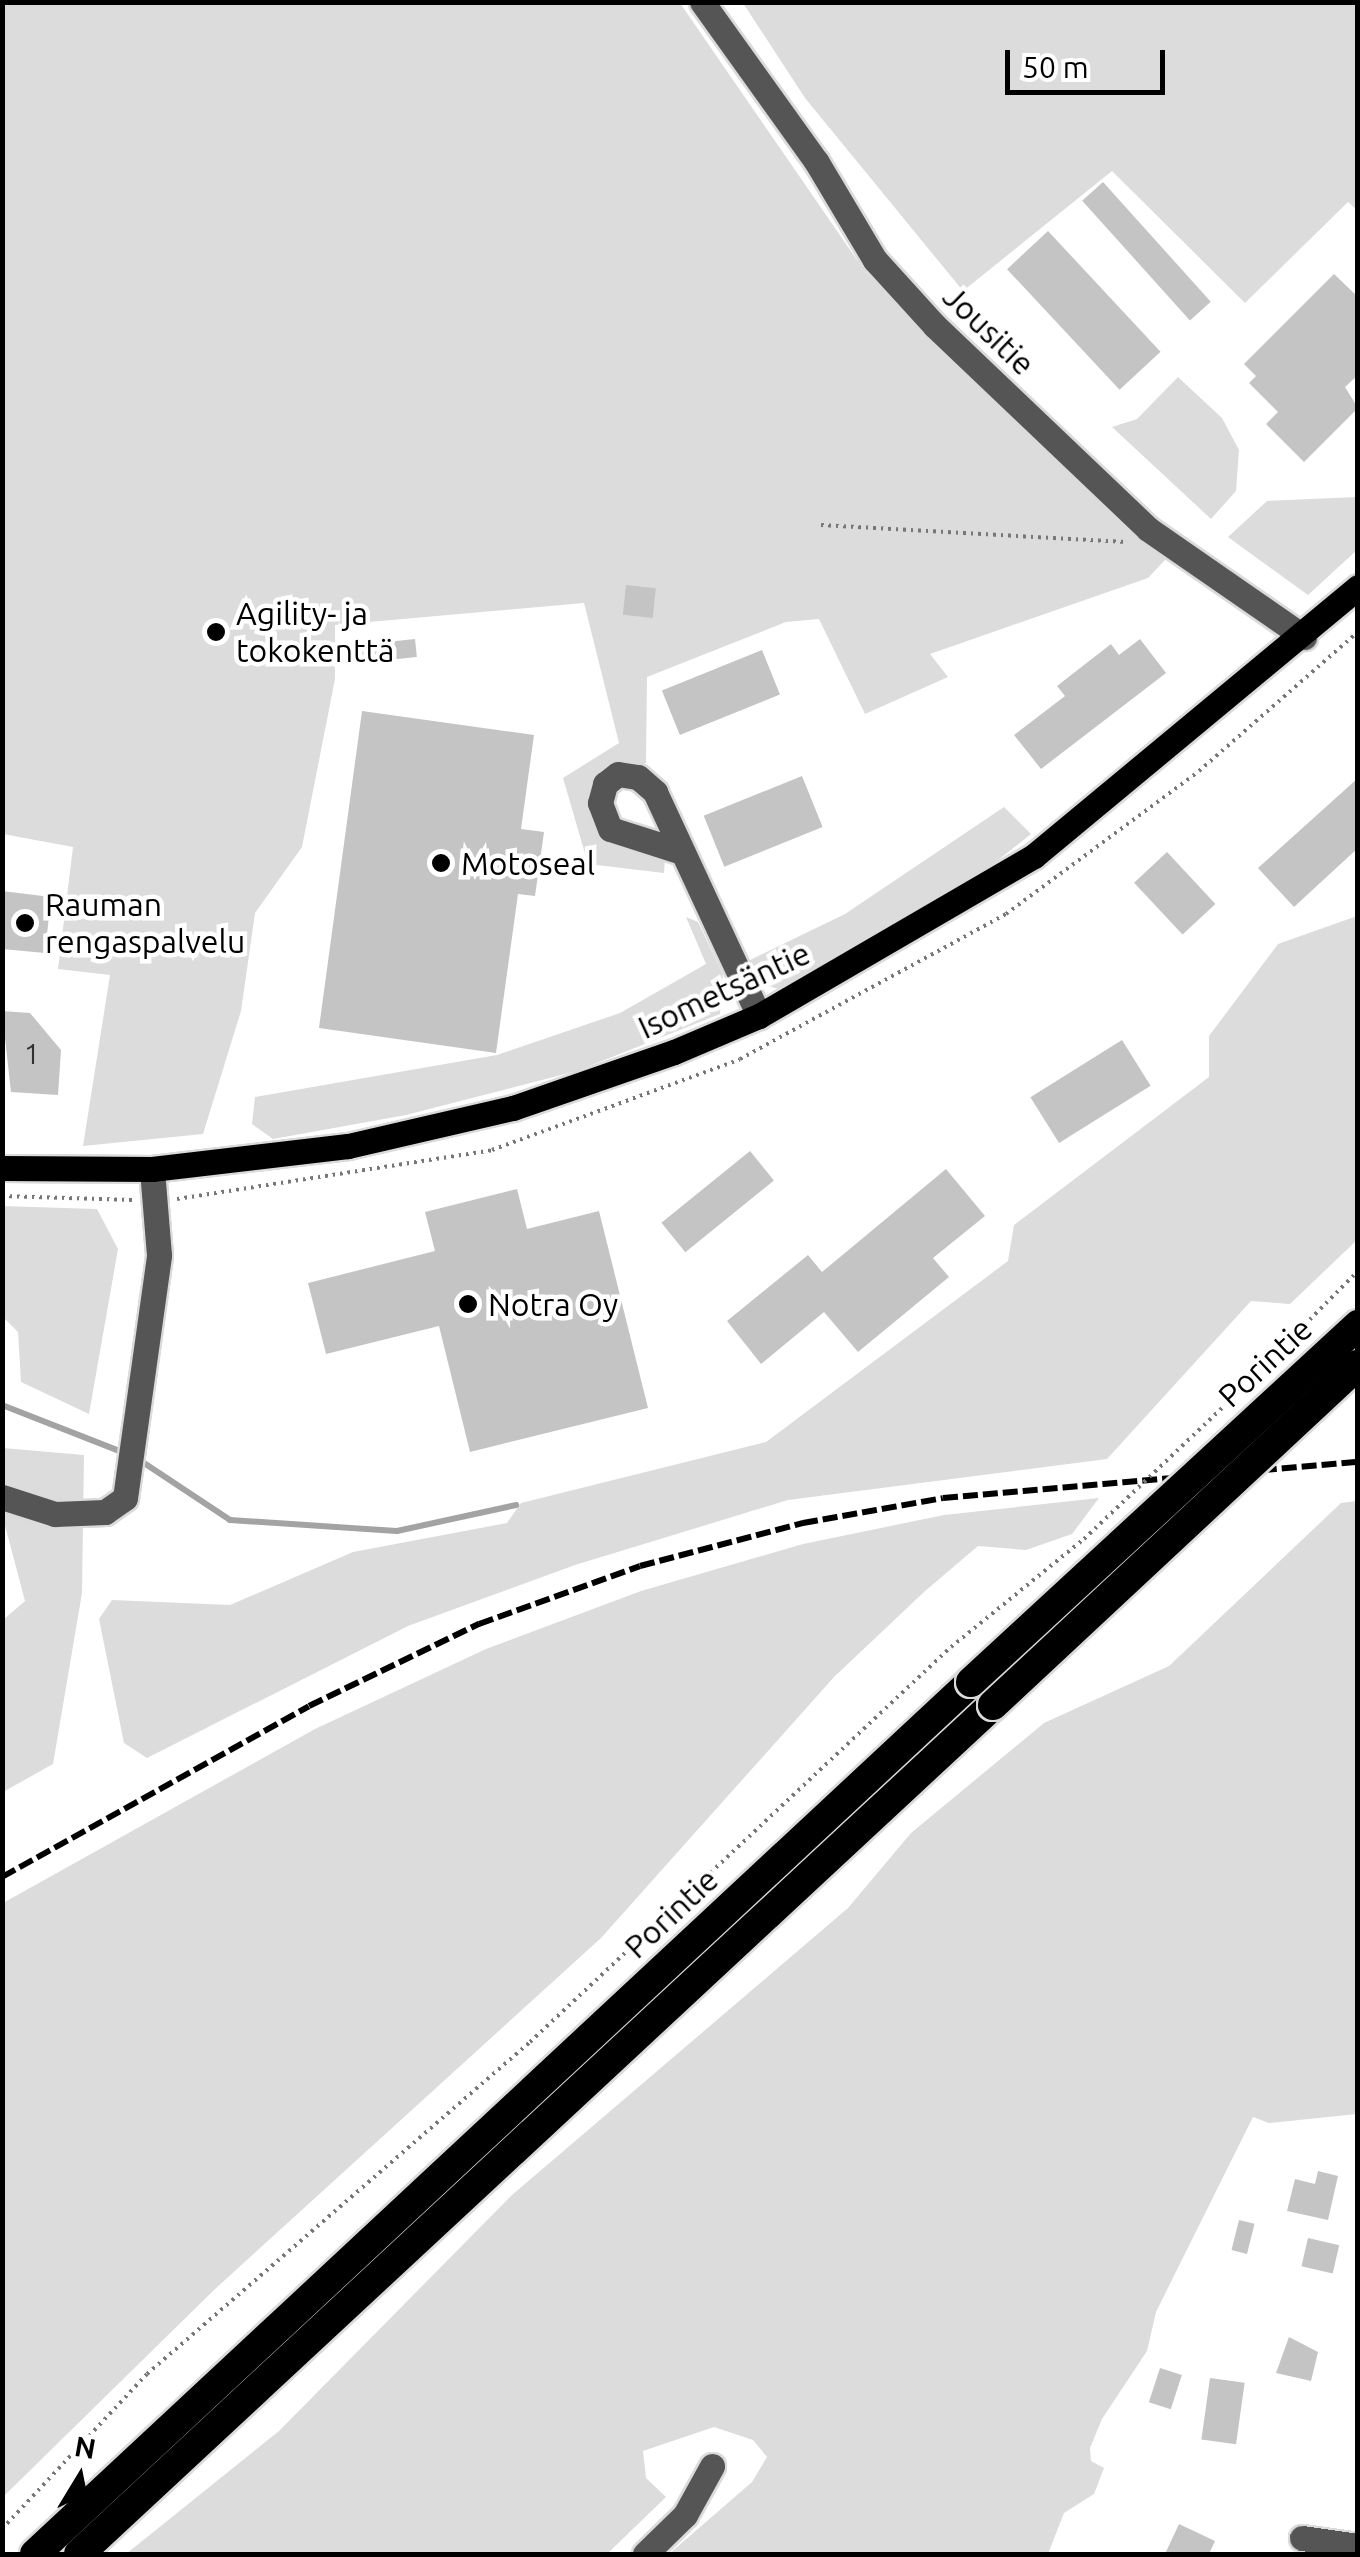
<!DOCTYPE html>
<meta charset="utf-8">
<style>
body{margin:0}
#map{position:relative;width:1360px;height:2557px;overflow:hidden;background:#fff;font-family:Ubuntu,sans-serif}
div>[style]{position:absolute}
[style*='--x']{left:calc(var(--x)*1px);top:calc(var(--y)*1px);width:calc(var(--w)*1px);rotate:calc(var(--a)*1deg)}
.green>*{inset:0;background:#dcdcdc}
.stream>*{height:6px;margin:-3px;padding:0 3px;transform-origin:3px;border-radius:3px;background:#a3a3a3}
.building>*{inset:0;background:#c4c4c4;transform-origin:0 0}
.path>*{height:4px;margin-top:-2px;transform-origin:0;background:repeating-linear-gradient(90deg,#777 0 2.5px,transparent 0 7.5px)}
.roads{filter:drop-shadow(2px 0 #dbdbdb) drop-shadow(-2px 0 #dbdbdb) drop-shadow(0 2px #dbdbdb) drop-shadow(0 -2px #dbdbdb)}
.minor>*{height:25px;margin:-12.5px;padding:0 12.5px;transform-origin:12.5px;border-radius:12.5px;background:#555}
.major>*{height:25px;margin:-12.5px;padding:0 12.5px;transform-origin:12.5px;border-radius:12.5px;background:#000}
.highway>*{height:30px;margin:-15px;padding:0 15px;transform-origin:15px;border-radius:15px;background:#000}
.rail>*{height:6px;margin-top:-3px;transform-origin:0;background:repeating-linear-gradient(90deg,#000 0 15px,transparent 0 20px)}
.path-bridge>*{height:4px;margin-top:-2px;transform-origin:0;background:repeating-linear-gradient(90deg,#777 0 2.5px,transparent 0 7.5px)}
.bridges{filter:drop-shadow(2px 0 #dbdbdb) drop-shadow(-2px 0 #dbdbdb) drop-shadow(0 2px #dbdbdb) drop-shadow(0 -2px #dbdbdb)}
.highway-bridge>*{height:30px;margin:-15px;padding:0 15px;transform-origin:15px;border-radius:15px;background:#000}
.dots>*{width:28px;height:28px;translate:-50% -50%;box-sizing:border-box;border:5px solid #fff;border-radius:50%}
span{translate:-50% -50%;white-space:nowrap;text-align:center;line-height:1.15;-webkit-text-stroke:9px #fff;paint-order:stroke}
.number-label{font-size:28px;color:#313131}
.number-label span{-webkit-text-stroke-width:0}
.street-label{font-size:32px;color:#000}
.poi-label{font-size:32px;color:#000}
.left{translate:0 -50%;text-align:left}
.frame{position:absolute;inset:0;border:5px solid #000;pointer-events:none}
.north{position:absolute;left:30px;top:2427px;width:100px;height:100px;-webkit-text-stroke:8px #fff;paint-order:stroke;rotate:10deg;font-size:28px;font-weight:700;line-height:40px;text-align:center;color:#000}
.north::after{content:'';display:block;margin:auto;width:35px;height:45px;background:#000;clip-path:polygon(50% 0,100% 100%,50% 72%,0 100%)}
.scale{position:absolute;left:1005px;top:50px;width:160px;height:45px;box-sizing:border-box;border:5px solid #000;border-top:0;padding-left:12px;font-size:30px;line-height:35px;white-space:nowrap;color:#000;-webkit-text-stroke:8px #fff;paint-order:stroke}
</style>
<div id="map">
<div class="green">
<i style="clip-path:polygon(3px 3px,680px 3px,866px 273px,1166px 559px,1148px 578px,930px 654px,948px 677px,865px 714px,819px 619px,786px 622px,647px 677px,646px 763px,610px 771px,588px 795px,593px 818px,665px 859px,664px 873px,588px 864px,563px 778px,619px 743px,584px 603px,335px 625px,335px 679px,302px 847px,255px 913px,241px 1011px,203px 1134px,83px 1146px,110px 975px,58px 969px,73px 847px,3px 834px)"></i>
<i style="clip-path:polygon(743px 3px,1357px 3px,1357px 210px,1348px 202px,1245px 303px,1112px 171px,963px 291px,805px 98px)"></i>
<i style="clip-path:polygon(1178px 377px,1222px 418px,1239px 450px,1236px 491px,1211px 519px,1112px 427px,1137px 419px)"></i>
<i style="clip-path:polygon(1357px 497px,1357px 550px,1308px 595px,1228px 537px,1267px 501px)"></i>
<i style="clip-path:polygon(1004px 807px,1031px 834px,978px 876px,779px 989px,764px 985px,746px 962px,845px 914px)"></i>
<i style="clip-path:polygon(1357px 916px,1357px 1240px,1290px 1304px,1251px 1301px,1107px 1459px,788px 1500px,575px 1565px,408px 1626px,147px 1758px,124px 1743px,99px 1619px,112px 1600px,230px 1605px,353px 1552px,507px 1523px,521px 1503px,766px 1442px,1008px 1261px,1014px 1225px,1209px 1077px,1209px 1036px,1278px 944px)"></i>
<i style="clip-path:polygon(686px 917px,698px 922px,723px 974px,720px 1014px,577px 1071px,406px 1115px,273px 1139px,252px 1124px,255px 1097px,497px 1055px,620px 1013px,706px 964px)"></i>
<i style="clip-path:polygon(2px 1206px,97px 1209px,118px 1249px,89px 1414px,21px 1382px,18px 1332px,3px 1317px)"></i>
<i style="clip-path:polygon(3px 1448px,84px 1455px,82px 1593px,53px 1764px,3px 1792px,3px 1620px,25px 1601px,3px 1518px)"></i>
<i style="clip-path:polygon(1099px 1498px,1072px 1534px,1026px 1550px,978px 1546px,924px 1592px,834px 1677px,601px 1938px,214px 2290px,3px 2497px,3px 1903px,315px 1729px,486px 1649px,641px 1591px,803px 1544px,944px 1515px)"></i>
<i style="clip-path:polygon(1357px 1501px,1357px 2114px,1269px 2123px,1253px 2117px,1156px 2312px,1147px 2351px,1102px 2419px,1090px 2448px,1091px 2461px,1104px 2468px,1094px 2494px,1064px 2513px,1048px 2554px,669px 2554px,752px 2482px,767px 2457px,753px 2440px,714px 2427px,643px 2451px,646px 2478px,666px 2497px,607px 2554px,126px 2554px,279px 2431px,512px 2195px,848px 1908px,911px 1833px,1044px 1723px,1169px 1666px,1341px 1503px)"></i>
</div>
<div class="stream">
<i style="--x:2;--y:1405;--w:134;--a:21.4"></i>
<i style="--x:138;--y:1459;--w:110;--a:33.5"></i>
<i style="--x:230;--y:1520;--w:167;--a:3.8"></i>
<i style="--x:397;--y:1531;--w:122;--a:-12.3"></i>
</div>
<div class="building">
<i style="left:1103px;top:182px;width:161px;height:28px;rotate:48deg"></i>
<i style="left:1048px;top:231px;width:165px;height:56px;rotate:47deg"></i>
<i style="clip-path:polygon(1334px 274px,1358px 297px,1358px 375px,1345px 387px,1358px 408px,1304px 462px,1266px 424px,1278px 412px,1249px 383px,1256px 376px,1244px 364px)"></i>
<i style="left:626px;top:585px;width:30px;height:30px;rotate:6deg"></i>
<i style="left:415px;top:639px;width:18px;height:74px;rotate:84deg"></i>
<i style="clip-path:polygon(1140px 639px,1166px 673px,1041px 769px,1014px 735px,1065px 696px,1057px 686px,1111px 644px,1119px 655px)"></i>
<i style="left:762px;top:650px;width:48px;height:108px;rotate:68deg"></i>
<i style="clip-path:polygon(362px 711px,534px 735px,521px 829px,544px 832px,535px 896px,518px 894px,496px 1053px,319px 1028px)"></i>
<i style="left:802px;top:776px;width:55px;height:106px;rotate:68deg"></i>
<i style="clip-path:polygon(1358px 778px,1358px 848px,1294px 907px,1258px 868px)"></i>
<i style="left:1167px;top:852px;width:71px;height:45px;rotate:47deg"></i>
<i style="clip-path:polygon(2px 891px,51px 897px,45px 953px,2px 949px)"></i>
<i style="clip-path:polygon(2px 1011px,30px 1013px,61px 1050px,58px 1095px,11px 1092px)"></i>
<i style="left:1122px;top:1040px;width:54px;height:108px;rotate:58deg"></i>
<i style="left:750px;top:1151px;width:38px;height:114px;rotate:51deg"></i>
<i style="clip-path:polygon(946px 1169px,985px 1216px,933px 1258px,949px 1277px,858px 1352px,824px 1312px,761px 1364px,727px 1321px,808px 1255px,822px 1272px)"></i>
<i style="clip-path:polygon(517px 1189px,527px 1229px,599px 1211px,648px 1408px,470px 1452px,439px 1326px,326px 1354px,308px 1283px,435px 1251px,425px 1212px)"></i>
<i style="clip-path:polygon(1318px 2171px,1338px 2176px,1328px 2220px,1287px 2211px,1295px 2179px,1315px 2184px)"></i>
<i style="left:1239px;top:2220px;width:16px;height:31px;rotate:14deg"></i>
<i style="left:1308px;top:2238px;width:32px;height:29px;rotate:13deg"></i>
<i style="clip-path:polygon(1289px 2337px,1318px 2352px,1311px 2381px,1276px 2373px)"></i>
<i style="left:1160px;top:2368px;width:23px;height:36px;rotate:18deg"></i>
<i style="left:1210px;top:2378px;width:35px;height:62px;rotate:8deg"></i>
<i style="clip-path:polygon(1179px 2524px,1215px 2541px,1209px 2554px,1165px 2554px)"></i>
</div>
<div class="path">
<i style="--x:821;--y:525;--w:306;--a:3.2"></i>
<i style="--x:2;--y:1196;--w:131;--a:1.7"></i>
<i style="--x:177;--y:1199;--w:319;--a:-8.8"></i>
<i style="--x:492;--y:1150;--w:264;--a:-20.1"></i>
<i style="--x:740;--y:1059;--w:303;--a:-28.6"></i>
<i style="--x:1006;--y:914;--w:240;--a:-36.5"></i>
<i style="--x:1199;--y:771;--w:211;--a:-41.2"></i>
<i style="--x:1220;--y:1410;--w:196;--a:-45.2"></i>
<i style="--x:2;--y:2529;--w:212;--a:-46.9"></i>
<i style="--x:147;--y:2374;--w:507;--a:-40.92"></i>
<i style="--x:530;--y:2042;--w:577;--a:-43.18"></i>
<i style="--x:951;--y:1647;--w:171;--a:-39.1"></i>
</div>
<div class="roads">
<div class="minor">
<i style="--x:702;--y:2;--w:196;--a:54.4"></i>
<i style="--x:816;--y:161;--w:115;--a:59.2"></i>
<i style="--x:875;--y:260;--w:89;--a:47.7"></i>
<i style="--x:935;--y:326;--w:294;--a:43.6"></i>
<i style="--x:1148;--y:529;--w:190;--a:34.7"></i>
<i style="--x:679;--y:851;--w:72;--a:-162.3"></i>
<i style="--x:610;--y:829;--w:28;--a:-111"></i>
<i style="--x:600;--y:803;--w:20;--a:-75"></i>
<i style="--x:605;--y:784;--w:16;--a:-38"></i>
<i style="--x:618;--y:774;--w:20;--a:9"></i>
<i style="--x:638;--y:777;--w:23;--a:41"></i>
<i style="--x:655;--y:792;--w:247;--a:65.1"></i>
<i style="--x:2;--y:1497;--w:56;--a:17.8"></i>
<i style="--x:55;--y:1514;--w:50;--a:-2.3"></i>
<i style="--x:105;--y:1512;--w:24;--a:-35"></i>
<i style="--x:125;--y:1498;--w:245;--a:-82"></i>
<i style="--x:159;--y:1255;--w:86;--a:-94.7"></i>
<i style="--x:1302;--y:2538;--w:57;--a:8.1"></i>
<i style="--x:645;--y:2554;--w:56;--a:-44.3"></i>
<i style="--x:685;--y:2515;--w:56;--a:-61.1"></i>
</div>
<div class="major">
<i style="--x:2;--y:1168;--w:150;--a:0.4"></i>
<i style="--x:152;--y:1169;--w:197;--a:-6.7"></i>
<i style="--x:348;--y:1146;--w:169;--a:-13"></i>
<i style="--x:513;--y:1108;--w:170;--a:-19.2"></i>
<i style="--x:674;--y:1052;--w:92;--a:-23"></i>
<i style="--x:759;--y:1016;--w:318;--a:-30.2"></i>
<i style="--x:1034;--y:856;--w:421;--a:-39.7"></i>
</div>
<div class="highway">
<i style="--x:35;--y:2554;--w:1279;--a:-42.97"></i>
<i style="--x:79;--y:2554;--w:1247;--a:-42.89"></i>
</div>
</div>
<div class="rail">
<i style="--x:2;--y:1877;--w:351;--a:-29.1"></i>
<i style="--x:309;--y:1706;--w:189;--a:-25.8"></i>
<i style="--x:479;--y:1624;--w:171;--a:-19.8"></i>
<i style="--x:640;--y:1566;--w:169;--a:-14.8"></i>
<i style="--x:803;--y:1523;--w:142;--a:-10.1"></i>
<i style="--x:943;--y:1498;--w:417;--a:-5"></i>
</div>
<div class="path-bridge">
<i style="--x:1084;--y:1539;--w:187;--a:-43.5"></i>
</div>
<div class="bridges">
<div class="highway-bridge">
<i style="--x:971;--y:1682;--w:527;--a:-42.69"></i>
<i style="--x:993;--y:1705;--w:499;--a:-43"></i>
</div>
</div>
<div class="dots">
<i style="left:216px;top:632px;background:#000"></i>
<i style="left:441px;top:863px;background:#000"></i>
<i style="left:25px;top:923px;background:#000"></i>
<i style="left:468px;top:1304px;background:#000"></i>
</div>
<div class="number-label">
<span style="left:32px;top:1054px">1</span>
</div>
<div class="street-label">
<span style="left:989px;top:330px;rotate:44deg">Jousitie</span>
<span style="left:724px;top:990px;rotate:-25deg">Isometsäntie</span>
<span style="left:1265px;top:1362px;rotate:-43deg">Porintie</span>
<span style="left:671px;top:1913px;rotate:-43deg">Porintie</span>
</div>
<div class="poi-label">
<span class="left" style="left:236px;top:632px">Agility- ja<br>tokokenttä</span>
<span class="left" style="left:461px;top:863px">Motoseal</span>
<span class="left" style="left:45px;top:923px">Rauman<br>rengaspalvelu</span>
<span class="left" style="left:488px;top:1304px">Notra Oy</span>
</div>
<div class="frame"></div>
<div class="north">N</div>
<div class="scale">50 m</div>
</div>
